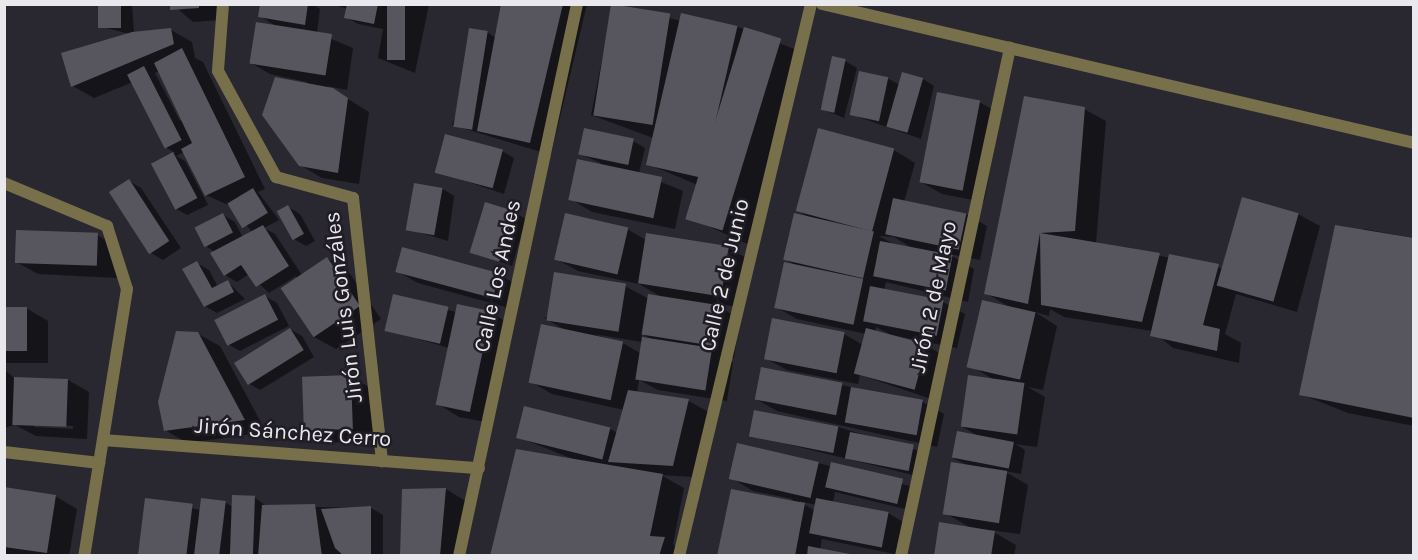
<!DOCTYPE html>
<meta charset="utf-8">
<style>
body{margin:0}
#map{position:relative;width:1418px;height:560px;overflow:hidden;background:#29272f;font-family:Karla,sans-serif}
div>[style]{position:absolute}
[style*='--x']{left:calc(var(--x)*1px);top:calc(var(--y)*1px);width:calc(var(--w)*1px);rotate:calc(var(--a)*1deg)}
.shadow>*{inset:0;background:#0007}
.building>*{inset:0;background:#57555d;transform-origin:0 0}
.street>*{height:12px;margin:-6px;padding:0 6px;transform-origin:6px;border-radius:6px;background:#77704b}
span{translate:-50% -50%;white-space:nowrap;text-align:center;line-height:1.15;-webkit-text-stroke:5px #201d25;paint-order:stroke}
.street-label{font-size:22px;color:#e9e8ed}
.frame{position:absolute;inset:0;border:6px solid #e9e8ed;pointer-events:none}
</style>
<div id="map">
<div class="shadow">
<i style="clip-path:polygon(evenodd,100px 4px,132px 4px,134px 33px,171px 30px,192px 42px,195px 58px,203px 62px,265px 189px,258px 192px,279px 220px,264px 228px,275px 234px,302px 275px,327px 258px,348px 271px,381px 319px,336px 349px,314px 337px,296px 276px,269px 293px,249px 274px,237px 282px,225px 275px,215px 252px,207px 247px,223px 215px,235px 222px,243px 238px,253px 233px,230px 206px,206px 195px,184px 152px,176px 156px,185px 161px,208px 205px,187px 215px,175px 208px,152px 164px,175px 153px,167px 148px,133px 82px,94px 98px,73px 86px,130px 34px,102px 27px,100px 4px,159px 71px,182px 119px,180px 121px,155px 73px,159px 71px)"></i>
<i style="clip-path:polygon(172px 4px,219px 4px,220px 20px,193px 22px)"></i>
<i style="clip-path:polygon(262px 4px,313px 4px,320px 9px,317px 33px,353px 48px,347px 90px,327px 86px,369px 112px,359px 184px,322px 178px,300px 165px,307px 82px,270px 74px,249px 62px,277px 27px,260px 16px)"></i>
<i style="clip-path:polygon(332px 4px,429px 4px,415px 73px,378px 58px,383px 29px,358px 24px,346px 17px,347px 9px)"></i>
<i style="clip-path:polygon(503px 4px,587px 4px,551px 155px,452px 125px,487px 32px,496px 38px)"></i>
<i style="clip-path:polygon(613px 4px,681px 21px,738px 27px,802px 52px,756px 248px,697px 221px,705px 188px,650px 165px,656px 139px,591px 115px)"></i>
<i style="clip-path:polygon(845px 61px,857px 68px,844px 118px,820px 108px)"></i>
<i style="clip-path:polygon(887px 78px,900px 85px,923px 79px,934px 86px,921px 139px,850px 114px)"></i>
<i style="clip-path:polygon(979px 102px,1001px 114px,984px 202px,942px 194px,921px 182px)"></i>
<i style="clip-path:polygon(1084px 109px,1106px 121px,1096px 243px,1225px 269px,1298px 214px,1320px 226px,1297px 312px,1236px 294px,1225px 334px,1241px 343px,1239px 363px,1173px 348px,1152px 331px,1064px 317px,1050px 309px,1049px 316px,1035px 312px,1057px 326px,1043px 390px,1028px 387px,1045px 397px,1037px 447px,1015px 444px,1025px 450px,1021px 474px,1004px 471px,1028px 485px,1020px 534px,990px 530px,1016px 545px,1014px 556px,935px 556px,971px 528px,945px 513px,969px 466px,953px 458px,980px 437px,961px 426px,996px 381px,973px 367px,1011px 308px,986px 293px)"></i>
<i style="clip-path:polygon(evenodd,819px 130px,894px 150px,915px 163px,904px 202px,966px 214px,987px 226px,980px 260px,949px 254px,974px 269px,968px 302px,886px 282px,884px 290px,943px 302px,965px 314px,957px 348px,891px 335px,876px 327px,875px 332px,927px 346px,948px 358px,937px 401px,860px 375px,858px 384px,787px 370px,765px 358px,844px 334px,863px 345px,866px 334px,797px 319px,776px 307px,797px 266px,785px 259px,810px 218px,797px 210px,819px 130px,879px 236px,894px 237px,912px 248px,895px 245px,879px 236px)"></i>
<i style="clip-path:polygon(633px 141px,645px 148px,639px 173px,683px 191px,675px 229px,592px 212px,571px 199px,601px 163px,580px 154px)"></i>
<i style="clip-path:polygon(502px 151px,514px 158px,504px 194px,436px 171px)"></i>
<i style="clip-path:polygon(129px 181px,141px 188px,181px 248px,163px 260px,151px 253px)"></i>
<i style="clip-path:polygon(443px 189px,454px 196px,448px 241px,408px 229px)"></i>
<i style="clip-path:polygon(288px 207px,300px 214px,315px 241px,306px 246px,294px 239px)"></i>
<i style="clip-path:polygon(514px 212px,526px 219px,512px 266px,472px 252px)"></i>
<i style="clip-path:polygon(evenodd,627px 229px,646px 240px,648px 234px,729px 248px,750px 260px,743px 308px,713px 303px,740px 319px,734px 358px,723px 357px,733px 362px,727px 401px,658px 390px,639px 380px,637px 393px,689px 401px,710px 413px,694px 477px,661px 475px,684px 488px,673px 544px,685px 556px,493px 556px,578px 461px,518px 437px,610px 429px,618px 433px,624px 410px,552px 394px,531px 382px,565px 330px,544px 318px,625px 286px,649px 299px,663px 298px,639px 284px,578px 271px,556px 259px,627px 229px,593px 334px,642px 342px,640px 353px,623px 343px,593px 334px,627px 229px,642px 334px,653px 340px,641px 338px,642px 334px)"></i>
<i style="clip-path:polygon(1364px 229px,1414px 238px,1414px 426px,1348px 413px,1300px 394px)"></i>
<i style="clip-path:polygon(97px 235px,119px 247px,117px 278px,38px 274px,16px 262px)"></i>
<i style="clip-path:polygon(403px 249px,500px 275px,521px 287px,516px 310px,418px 283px,397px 271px)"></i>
<i style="clip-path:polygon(197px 263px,209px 270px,218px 287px,228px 282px,245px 299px,217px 313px,205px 306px)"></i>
<i style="clip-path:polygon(265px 296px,277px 303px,289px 326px,240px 351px,228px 344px)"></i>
<i style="clip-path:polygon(394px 296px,456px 312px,490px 312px,512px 325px,491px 423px,459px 417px,438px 404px,449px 348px,387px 330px)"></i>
<i style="clip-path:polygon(4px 308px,26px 308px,48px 321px,48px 363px,4px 363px)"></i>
<i style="clip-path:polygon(290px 329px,302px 336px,314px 357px,260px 390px,248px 383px)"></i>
<i style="clip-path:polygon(198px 334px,220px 346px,266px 432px,187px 443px,165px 430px)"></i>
<i style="clip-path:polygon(evenodd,4px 369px,14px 378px,68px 380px,89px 392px,87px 439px,36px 436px,15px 425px,4px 428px,4px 369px,34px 424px,73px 426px,73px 429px,34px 427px,34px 424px)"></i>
<i style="clip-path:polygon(350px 376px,372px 389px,374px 440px,327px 443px,306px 430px)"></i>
<i style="clip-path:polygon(841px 385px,923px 402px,944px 414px,937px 447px,777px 411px,756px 399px)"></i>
<i style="clip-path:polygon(838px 427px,926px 453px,921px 477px,750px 435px)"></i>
<i style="clip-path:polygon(evenodd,818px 463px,914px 487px,909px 510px,835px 492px,833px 503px,888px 513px,910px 526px,904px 556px,822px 539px,820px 550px,848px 556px,718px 556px,793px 499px,753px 491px,731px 478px,818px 463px,800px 501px,816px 505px,815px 511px,800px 502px,800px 501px)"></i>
<i style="clip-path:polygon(4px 488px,55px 496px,77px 509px,69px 556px,4px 555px)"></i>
<i style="clip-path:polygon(446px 489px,467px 502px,462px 556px,401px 556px)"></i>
<i style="clip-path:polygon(254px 497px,266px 506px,371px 508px,383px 515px,383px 556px,341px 551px,341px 556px,140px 556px,146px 500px,201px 510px,226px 503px,233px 507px)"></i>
</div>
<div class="building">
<i style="left:98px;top:4px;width:23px;height:24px"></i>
<i style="clip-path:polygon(170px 4px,199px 4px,199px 8px,170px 10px)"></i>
<i style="clip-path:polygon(260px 4px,308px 4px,305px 25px,258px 17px)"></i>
<i style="clip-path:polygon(347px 4px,378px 4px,374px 24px,344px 18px)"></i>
<i style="left:387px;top:4px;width:18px;height:56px"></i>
<i style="clip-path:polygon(501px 4px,563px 4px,530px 143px,477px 131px)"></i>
<i style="left:611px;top:4px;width:60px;height:113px;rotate:9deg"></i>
<i style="left:681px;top:13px;width:58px;height:156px;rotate:13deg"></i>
<i style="left:256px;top:22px;width:77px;height:42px;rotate:9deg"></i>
<i style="left:744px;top:27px;width:39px;height:201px;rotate:17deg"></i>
<i style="clip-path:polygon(171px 28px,174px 44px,71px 87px,61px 53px,132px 32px)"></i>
<i style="left:469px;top:28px;width:19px;height:100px;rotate:9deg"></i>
<i style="clip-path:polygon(182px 48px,245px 177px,205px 196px,181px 149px,192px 143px,154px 63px)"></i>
<i style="left:832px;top:56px;width:14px;height:55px;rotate:12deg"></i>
<i style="left:144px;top:66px;width:83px;height:19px;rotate:63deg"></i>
<i style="left:859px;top:71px;width:30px;height:45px;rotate:12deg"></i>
<i style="left:902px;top:72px;width:22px;height:57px;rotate:16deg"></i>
<i style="clip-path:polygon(275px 77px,333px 88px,348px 98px,338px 173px,299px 166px,262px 115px)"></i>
<i style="left:937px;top:92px;width:44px;height:92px;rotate:11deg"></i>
<i style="clip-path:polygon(1024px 96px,1085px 107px,1075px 231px,1040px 233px,1160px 253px,1142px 322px,1041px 305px,1040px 233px,1028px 304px,984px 294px)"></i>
<i style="left:584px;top:128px;width:51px;height:27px;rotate:12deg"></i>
<i style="left:818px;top:128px;width:79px;height:86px;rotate:15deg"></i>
<i style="left:445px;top:134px;width:60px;height:40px;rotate:15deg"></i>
<i style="left:173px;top:152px;width:52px;height:25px;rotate:62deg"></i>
<i style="left:577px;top:159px;width:87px;height:42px;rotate:12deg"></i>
<i style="left:129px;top:179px;width:74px;height:24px;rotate:57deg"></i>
<i style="left:414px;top:183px;width:29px;height:48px;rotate:10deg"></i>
<i style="left:253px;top:188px;width:29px;height:30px;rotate:59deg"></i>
<i style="left:1242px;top:197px;width:59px;height:92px;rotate:16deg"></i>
<i style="left:893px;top:198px;width:75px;height:37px;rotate:12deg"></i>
<i style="left:485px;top:202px;width:31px;height:53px;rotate:17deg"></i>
<i style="left:288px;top:205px;width:33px;height:13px;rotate:61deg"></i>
<i style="left:223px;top:213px;width:22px;height:32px;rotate:63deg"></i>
<i style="left:565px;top:213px;width:65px;height:48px;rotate:13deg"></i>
<i style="left:794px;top:213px;width:82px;height:48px;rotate:13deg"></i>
<i style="clip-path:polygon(263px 225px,289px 266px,256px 287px,241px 265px,224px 276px,210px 253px)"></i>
<i style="clip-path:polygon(1335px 225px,1414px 238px,1414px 418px,1299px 395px)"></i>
<i style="left:16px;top:230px;width:82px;height:33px;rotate:2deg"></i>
<i style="left:646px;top:233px;width:84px;height:51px;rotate:9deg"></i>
<i style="left:880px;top:241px;width:74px;height:36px;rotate:11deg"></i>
<i style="left:402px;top:247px;width:101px;height:26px;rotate:15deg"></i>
<i style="clip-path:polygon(1169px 254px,1219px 264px,1203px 325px,1220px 329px,1217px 351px,1150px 336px)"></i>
<i style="left:327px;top:257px;width:59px;height:56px;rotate:56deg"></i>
<i style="clip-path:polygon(197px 261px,212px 288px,228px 280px,234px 292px,204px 307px,182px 269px)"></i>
<i style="left:784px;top:262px;width:81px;height:47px;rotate:12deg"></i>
<i style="left:554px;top:272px;width:73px;height:49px;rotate:9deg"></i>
<i style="left:870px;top:286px;width:75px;height:36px;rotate:11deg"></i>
<i style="left:265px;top:294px;width:29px;height:57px;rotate:63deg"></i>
<i style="left:393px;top:294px;width:57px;height:38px;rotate:13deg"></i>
<i style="left:648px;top:294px;width:72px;height:41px;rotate:9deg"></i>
<i style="left:982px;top:300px;width:55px;height:69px;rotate:13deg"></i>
<i style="left:457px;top:304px;width:35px;height:103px;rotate:12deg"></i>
<i style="left:4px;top:307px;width:23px;height:44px"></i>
<i style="left:772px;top:318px;width:74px;height:42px;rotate:11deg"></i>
<i style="left:541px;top:324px;width:84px;height:60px;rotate:12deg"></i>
<i style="left:290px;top:328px;width:26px;height:66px;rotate:58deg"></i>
<i style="left:866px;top:328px;width:63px;height:47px;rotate:15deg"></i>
<i style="clip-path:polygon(176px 331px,198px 332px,245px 420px,164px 431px,158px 402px)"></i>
<i style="left:642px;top:337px;width:71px;height:43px;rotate:9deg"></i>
<i style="left:761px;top:367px;width:83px;height:33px;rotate:11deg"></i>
<i style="left:351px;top:375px;width:54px;height:49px;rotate:88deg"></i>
<i style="left:968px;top:375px;width:57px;height:52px;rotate:8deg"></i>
<i style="left:14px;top:377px;width:54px;height:48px;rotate:2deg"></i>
<i style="left:851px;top:387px;width:73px;height:36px;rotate:10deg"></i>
<i style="clip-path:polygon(628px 390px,689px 399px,673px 466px,608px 462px)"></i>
<i style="left:524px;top:406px;width:89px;height:33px;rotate:14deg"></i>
<i style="left:754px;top:410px;width:86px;height:27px;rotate:11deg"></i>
<i style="left:957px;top:431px;width:58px;height:27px;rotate:11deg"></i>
<i style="left:850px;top:432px;width:65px;height:27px;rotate:11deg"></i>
<i style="left:737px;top:443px;width:84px;height:37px;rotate:13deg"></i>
<i style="clip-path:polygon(516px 449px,663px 474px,650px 536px,665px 537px,659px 556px,490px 556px)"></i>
<i style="left:831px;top:462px;width:74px;height:26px;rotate:13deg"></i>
<i style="left:951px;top:462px;width:57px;height:53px;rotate:9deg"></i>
<i style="clip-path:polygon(4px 487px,56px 495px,47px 553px,4px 547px)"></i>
<i style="clip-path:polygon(446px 488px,440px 556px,400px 556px,402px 489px)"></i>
<i style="clip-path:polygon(731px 489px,805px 503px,795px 556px,717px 556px)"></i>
<i style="left:232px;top:495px;width:23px;height:61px;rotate:2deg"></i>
<i style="left:145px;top:498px;width:48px;height:58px;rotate:7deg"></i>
<i style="left:201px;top:498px;width:25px;height:59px;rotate:7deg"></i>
<i style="left:816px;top:498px;width:74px;height:36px;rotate:11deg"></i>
<i style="clip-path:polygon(315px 504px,322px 556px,258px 556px,262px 505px)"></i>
<i style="clip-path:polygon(371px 506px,371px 556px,344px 556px,335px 548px,321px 509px)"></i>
<i style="clip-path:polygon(939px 522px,995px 531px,991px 556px,934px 556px)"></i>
<i style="clip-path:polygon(808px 546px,850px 554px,850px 556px,807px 556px)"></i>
</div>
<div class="street">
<i style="--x:223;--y:4;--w:67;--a:94.3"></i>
<i style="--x:218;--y:71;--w:121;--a:61.3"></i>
<i style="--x:276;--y:177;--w:80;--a:15.3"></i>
<i style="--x:353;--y:198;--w:265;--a:83.7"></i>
<i style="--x:822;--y:4;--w:608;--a:13.21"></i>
<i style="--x:4;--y:183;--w:112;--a:22.7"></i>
<i style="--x:107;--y:226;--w:66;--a:72.4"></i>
<i style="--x:127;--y:289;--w:270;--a:99.1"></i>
<i style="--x:103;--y:440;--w:377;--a:4.3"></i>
<i style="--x:4;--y:452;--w:96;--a:6.6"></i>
<i style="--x:459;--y:556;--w:564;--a:-77.93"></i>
<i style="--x:679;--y:556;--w:568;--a:-76.55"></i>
<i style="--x:901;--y:556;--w:520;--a:-77.89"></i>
</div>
<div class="street-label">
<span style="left:725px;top:275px;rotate:-77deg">Calle 2 de Junio</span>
<span style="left:498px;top:276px;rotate:-78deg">Calle Los Andes</span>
<span style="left:934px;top:297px;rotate:-78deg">Jirón 2 de Mayo</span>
<span style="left:344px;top:307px;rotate:-97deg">Jirón Luis Gonzáles</span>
<span style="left:293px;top:433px;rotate:4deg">Jirón Sánchez Cerro</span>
</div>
<div class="frame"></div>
</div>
